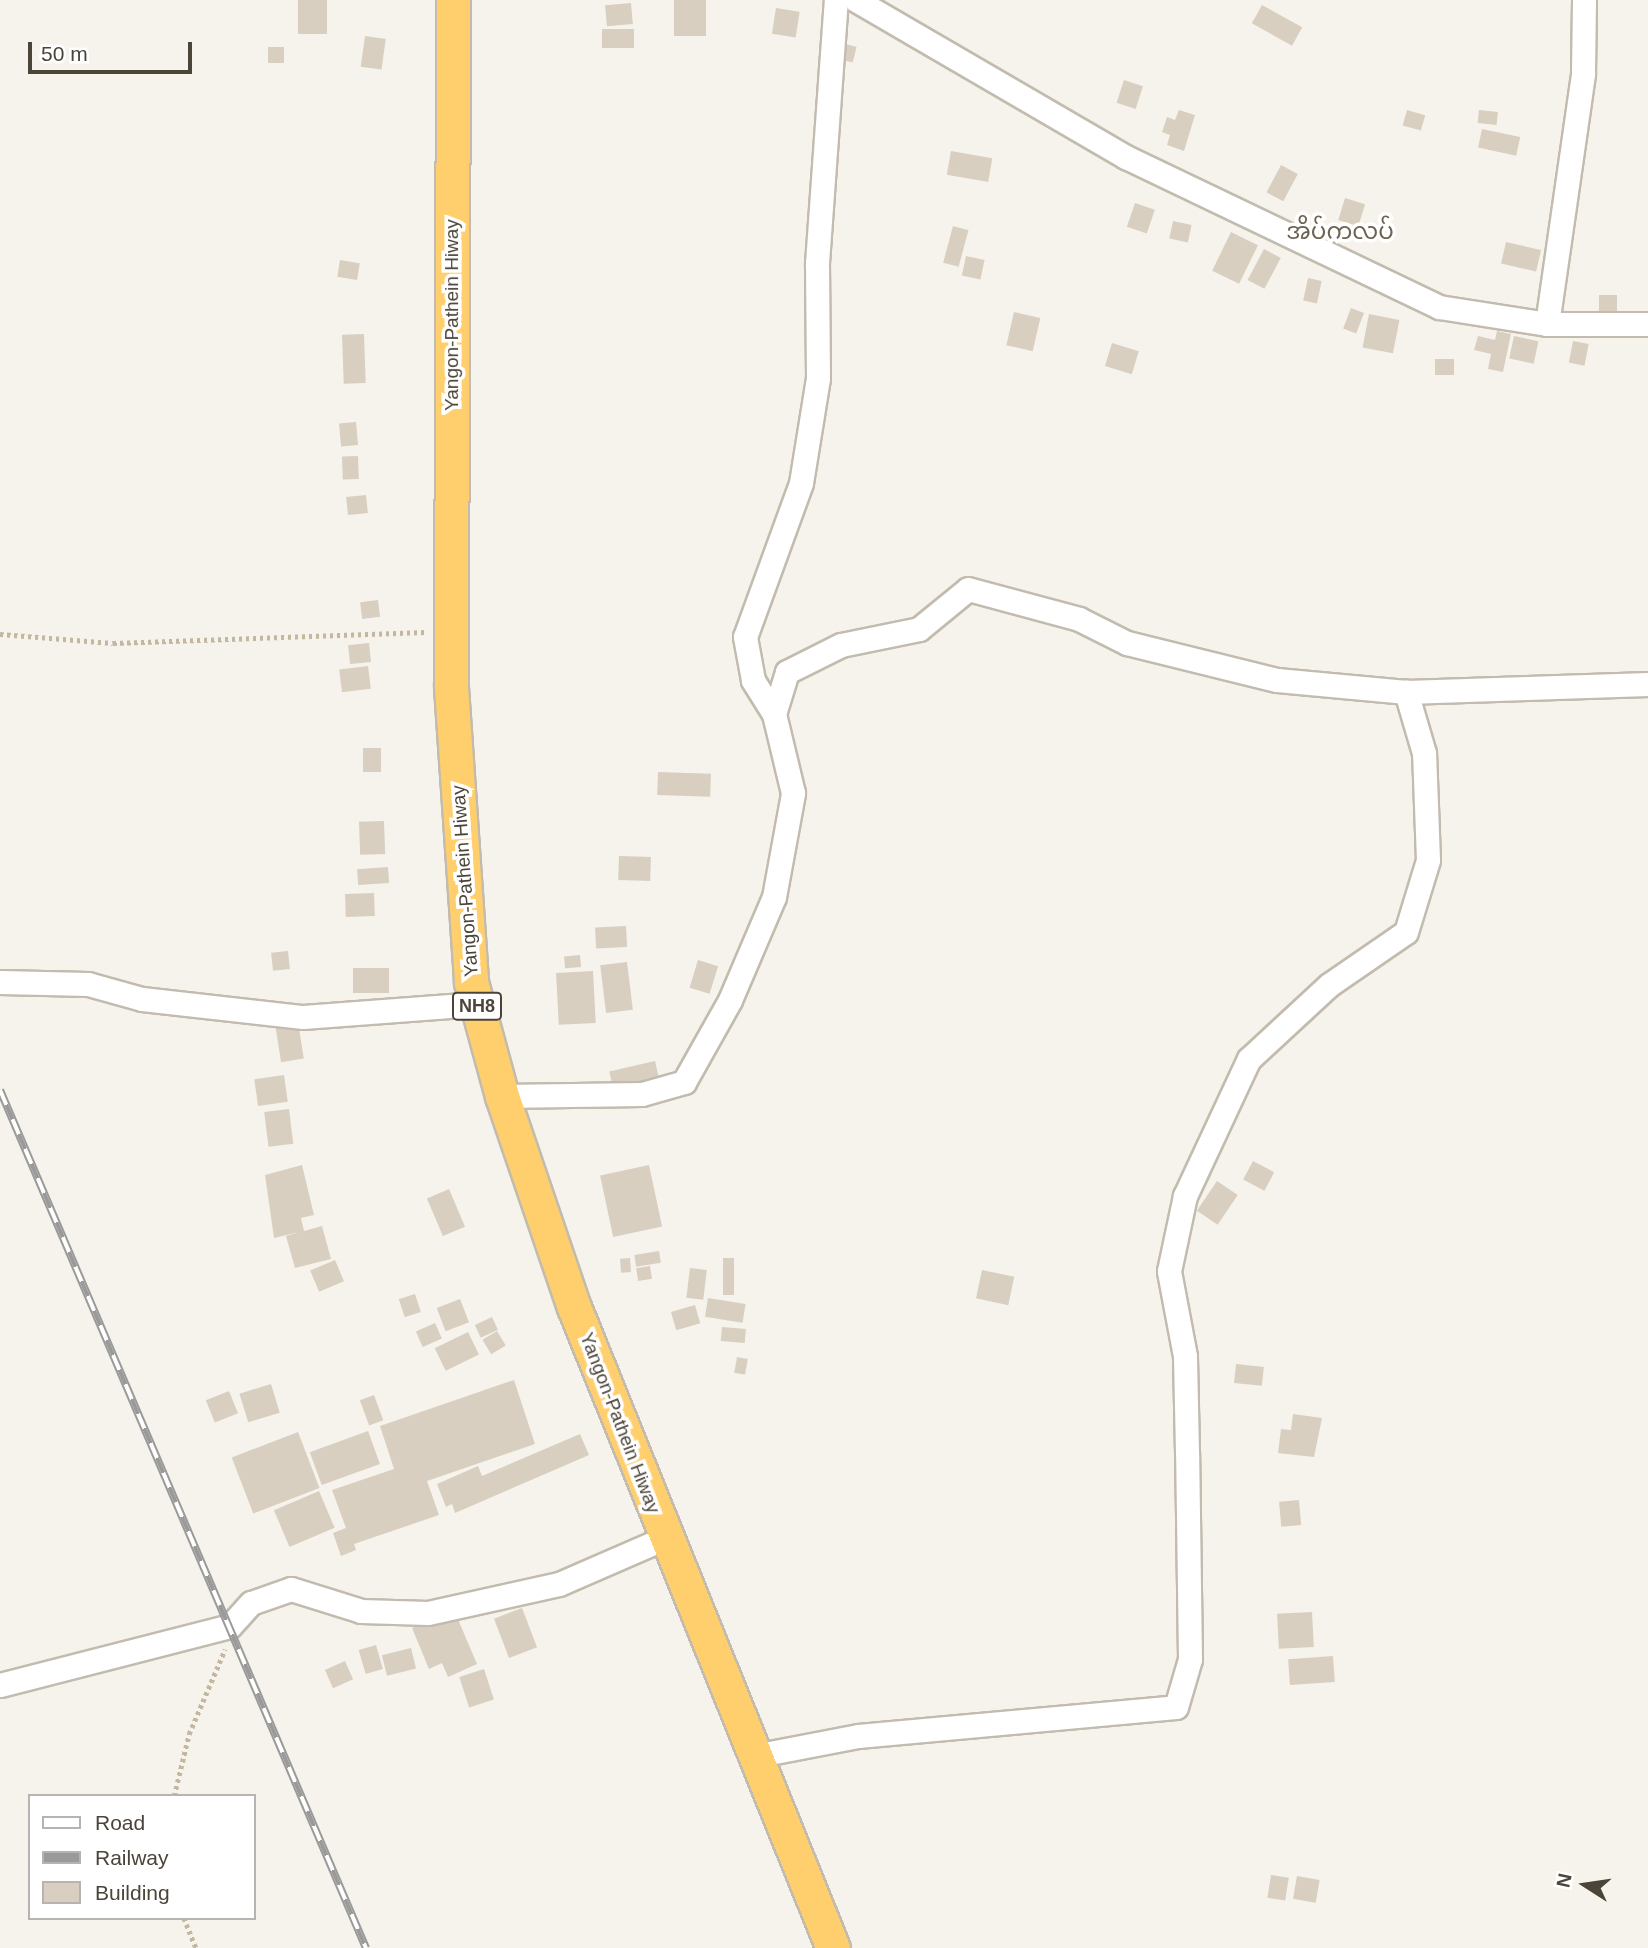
<!DOCTYPE html>
<meta charset="utf-8">
<style>
body{margin:0}
#map{position:relative;width:1648px;height:1948px;overflow:hidden;background:#f6f3ec;font-family:Arial,"Noto Sans Myanmar",sans-serif}
div>[style]{position:absolute}
[style*='--x']{left:calc(var(--x)*1px);top:calc(var(--y)*1px);width:calc(var(--w)*1px);rotate:calc(var(--a)*1deg)}
.building>*{inset:0;background:#d8cfc1;transform-origin:0 0}
.path>*{height:4.5px;margin-top:-2.25px;transform-origin:0;background:repeating-linear-gradient(90deg,#c4b79f 0 3.5px,transparent 0 7px)}
.roads{filter:drop-shadow(2px 0 #c2bbae) drop-shadow(-2px 0 #c2bbae) drop-shadow(0 2px #c2bbae) drop-shadow(0 -2px #c2bbae)}
.minor>*{height:23px;margin:-11.5px;padding:0 11.5px;transform-origin:11.5px;border-radius:11.5px;background:#fff}
.highway>*{height:33px;margin:-16.5px;padding:0 16.5px;transform-origin:16.5px;border-radius:16.5px;background:#ffcf6e}
.rail>*{height:8px;margin-top:-4px;transform-origin:0;background:repeating-linear-gradient(90deg,#fff 0 16px,#9a9a9a 0 32px);box-sizing:border-box;border-block:2px solid #9a9a9a}
span{translate:-50% -50%;white-space:nowrap;text-align:center;line-height:1.15;-webkit-text-stroke:7px #fff;paint-order:stroke}
.shield-label span{padding:2px 5px;background:#fff;border:2px solid;border-radius:5px;-webkit-text-stroke-width:0}
.shield-label{font-size:18px;color:#4b4439;font-weight:700}
.street-label{font-size:19px;color:#4b4439}
.quarter-label{font-size:23px;color:#6e6250}
.legend{position:absolute;left:28px;top:1794px;width:228px;height:126px;box-sizing:border-box;background:#fff;border:2px solid #b7b4b0;margin:0;padding:9px 12px;list-style:none;font-size:21px;color:#4b4439}
.legend li{display:flex;align-items:center;gap:14px;height:35px}
.legend b{width:35px;border:2px solid #b7b4b0}
.north{position:absolute;left:1550px;top:1850px;width:70px;height:70px;-webkit-text-stroke:5px #fff;paint-order:stroke;rotate:282deg;font-size:19px;font-weight:700;line-height:28px;text-align:center;color:#4b4439}
.north::after{content:'';display:block;margin:auto;width:24px;height:32px;background:#4b4439;clip-path:polygon(50% 0,100% 100%,50% 72%,0 100%)}
.scale{position:absolute;left:28px;top:42px;width:164px;height:32px;box-sizing:border-box;border:4px solid #4b4439;border-top:0;padding-left:9px;font-size:21px;line-height:24px;white-space:nowrap;color:#4b4439;-webkit-text-stroke:5px #fff;paint-order:stroke}
</style>
<div id="map">
<div class="building">
<i style="left:298px;top:0;width:29px;height:34px"></i>
<i style="left:674px;top:0;width:32px;height:36px"></i>
<i style="left:631px;top:3px;width:21px;height:26px;rotate:85deg"></i>
<i style="left:1262px;top:5px;width:46px;height:21px;rotate:29deg"></i>
<i style="left:776px;top:8px;width:24px;height:26px;rotate:9deg"></i>
<i style="left:634px;top:29px;width:19px;height:32px;rotate:90deg"></i>
<i style="left:365px;top:36px;width:21px;height:31px;rotate:8deg"></i>
<i style="left:841px;top:43px;width:16px;height:16px;rotate:14deg"></i>
<i style="left:268px;top:47px;width:16px;height:16px"></i>
<i style="left:1124px;top:80px;width:20px;height:24px;rotate:18deg"></i>
<i style="clip-path:polygon(1179px 110px,1195px 115px,1184px 151px,1167px 145px,1170px 135px,1162px 132px,1167px 117px,1175px 120px)"></i>
<i style="left:1407px;top:110px;width:19px;height:16px;rotate:16deg"></i>
<i style="left:1479px;top:110px;width:19px;height:13px;rotate:6deg"></i>
<i style="left:1482px;top:129px;width:39px;height:19px;rotate:12deg"></i>
<i style="left:951px;top:151px;width:42px;height:24px;rotate:10deg"></i>
<i style="left:1281px;top:165px;width:19px;height:31px;rotate:28deg"></i>
<i style="left:1345px;top:198px;width:21px;height:23px;rotate:17deg"></i>
<i style="left:1135px;top:203px;width:21px;height:25px;rotate:19deg"></i>
<i style="left:1173px;top:221px;width:19px;height:18px;rotate:12deg"></i>
<i style="left:953px;top:226px;width:16px;height:38px;rotate:15deg"></i>
<i style="left:1231px;top:232px;width:30px;height:43px;rotate:26deg"></i>
<i style="left:1506px;top:242px;width:36px;height:22px;rotate:13deg"></i>
<i style="left:1264px;top:249px;width:19px;height:35px;rotate:28deg"></i>
<i style="left:966px;top:256px;width:19px;height:20px;rotate:12deg"></i>
<i style="left:340px;top:260px;width:20px;height:17px;rotate:9deg"></i>
<i style="left:1308px;top:278px;width:14px;height:23px;rotate:12deg"></i>
<i style="left:1599px;top:295px;width:18px;height:20px"></i>
<i style="left:1351px;top:308px;width:14px;height:22px;rotate:21deg"></i>
<i style="left:1014px;top:312px;width:27px;height:34px;rotate:13deg"></i>
<i style="left:1369px;top:314px;width:31px;height:34px;rotate:11deg"></i>
<i style="clip-path:polygon(1497px 331px,1511px 334px,1503px 372px,1488px 369px,1491px 354px,1474px 350px,1478px 336px,1495px 340px)"></i>
<i style="left:364px;top:334px;width:49px;height:22px;rotate:88deg"></i>
<i style="left:1514px;top:336px;width:25px;height:23px;rotate:12deg"></i>
<i style="left:1573px;top:341px;width:16px;height:22px;rotate:11deg"></i>
<i style="left:1112px;top:343px;width:28px;height:24px;rotate:17deg"></i>
<i style="left:1435px;top:359px;width:19px;height:16px"></i>
<i style="left:356px;top:422px;width:23px;height:17px;rotate:85deg"></i>
<i style="left:358px;top:456px;width:23px;height:16px;rotate:88deg"></i>
<i style="left:366px;top:495px;width:18px;height:20px;rotate:84deg"></i>
<i style="left:378px;top:600px;width:17px;height:18px;rotate:83deg"></i>
<i style="left:369px;top:643px;width:19px;height:21px;rotate:84deg"></i>
<i style="left:368px;top:666px;width:23px;height:29px;rotate:83deg"></i>
<i style="left:363px;top:748px;width:18px;height:24px"></i>
<i style="left:658px;top:772px;width:53px;height:23px;rotate:2deg"></i>
<i style="left:384px;top:821px;width:33px;height:25px;rotate:88deg"></i>
<i style="left:619px;top:856px;width:32px;height:24px;rotate:2deg"></i>
<i style="left:388px;top:867px;width:16px;height:31px;rotate:86deg"></i>
<i style="left:374px;top:893px;width:23px;height:29px;rotate:88deg"></i>
<i style="left:626px;top:926px;width:21px;height:31px;rotate:87deg"></i>
<i style="left:288px;top:951px;width:18px;height:17px;rotate:84deg"></i>
<i style="left:580px;top:955px;width:12px;height:16px;rotate:85deg"></i>
<i style="left:698px;top:960px;width:21px;height:29px;rotate:17deg"></i>
<i style="left:627px;top:962px;width:48px;height:27px;rotate:83deg"></i>
<i style="left:353px;top:968px;width:36px;height:25px"></i>
<i style="left:593px;top:971px;width:52px;height:37px;rotate:87deg"></i>
<i style="left:298px;top:1022px;width:37px;height:23px;rotate:81deg"></i>
<i style="left:655px;top:1061px;width:18px;height:47px;rotate:77deg"></i>
<i style="left:284px;top:1075px;width:27px;height:30px;rotate:82deg"></i>
<i style="left:289px;top:1109px;width:35px;height:25px;rotate:83deg"></i>
<i style="left:1253px;top:1161px;width:24px;height:21px;rotate:28deg"></i>
<i style="clip-path:polygon(302px 1165px,314px 1215px,301px 1218px,304px 1231px,322px 1226px,331px 1259px,295px 1268px,286px 1236px,299px 1232px,274px 1238px,265px 1175px)"></i>
<i style="left:649px;top:1165px;width:63px;height:50px;rotate:78deg"></i>
<i style="left:1217px;top:1181px;width:25px;height:36px;rotate:34deg"></i>
<i style="left:449px;top:1189px;width:41px;height:24px;rotate:67deg"></i>
<i style="left:659px;top:1251px;width:12px;height:25px;rotate:81deg"></i>
<i style="left:630px;top:1258px;width:14px;height:10px;rotate:86deg"></i>
<i style="left:734px;top:1258px;width:37px;height:11px;rotate:90deg"></i>
<i style="left:335px;top:1260px;width:23px;height:27px;rotate:67deg"></i>
<i style="left:650px;top:1266px;width:13px;height:14px;rotate:81deg"></i>
<i style="left:690px;top:1268px;width:17px;height:30px;rotate:7deg"></i>
<i style="left:982px;top:1270px;width:33px;height:29px;rotate:12deg"></i>
<i style="left:415px;top:1294px;width:19px;height:17px;rotate:72deg"></i>
<i style="left:708px;top:1298px;width:38px;height:19px;rotate:9deg"></i>
<i style="left:460px;top:1299px;width:25px;height:25px;rotate:69deg"></i>
<i style="left:695px;top:1305px;width:19px;height:25px;rotate:74deg"></i>
<i style="left:492px;top:1317px;width:14px;height:19px;rotate:65deg"></i>
<i style="left:435px;top:1323px;width:17px;height:21px;rotate:66deg"></i>
<i style="left:722px;top:1327px;width:24px;height:14px;rotate:5deg"></i>
<i style="left:497px;top:1331px;width:17px;height:17px;rotate:59deg"></i>
<i style="left:468px;top:1332px;width:25px;height:37px;rotate:64deg"></i>
<i style="left:737px;top:1357px;width:11px;height:16px;rotate:10deg"></i>
<i style="left:1236px;top:1364px;width:28px;height:19px;rotate:6deg"></i>
<i style="clip-path:polygon(514px 1380px,535px 1444px,427px 1481px,439px 1515px,354px 1544px,356px 1550px,341px 1556px,333px 1533px,346px 1528px,332px 1490px,394px 1469px,380px 1426px)"></i>
<i style="left:271px;top:1384px;width:30px;height:33px;rotate:73deg"></i>
<i style="left:229px;top:1391px;width:24px;height:25px;rotate:68deg"></i>
<i style="left:374px;top:1395px;width:27px;height:15px;rotate:70deg"></i>
<i style="clip-path:polygon(1293px 1414px,1322px 1418px,1314px 1457px,1278px 1453px,1281px 1429px,1291px 1430px)"></i>
<i style="left:368px;top:1431px;width:35px;height:62px;rotate:70deg"></i>
<i style="left:298px;top:1432px;width:60px;height:71px;rotate:69deg"></i>
<i style="clip-path:polygon(580px 1434px,589px 1455px,455px 1513px,452px 1504px,446px 1507px,437px 1484px,478px 1466px,482px 1476px)"></i>
<i style="left:319px;top:1491px;width:40px;height:49px;rotate:67deg"></i>
<i style="left:1299px;top:1500px;width:25px;height:20px;rotate:85deg"></i>
<i style="left:522px;top:1608px;width:42px;height:30px;rotate:69deg"></i>
<i style="clip-path:polygon(454px 1610px,477px 1664px,448px 1677px,442px 1663px,429px 1669px,412px 1628px)"></i>
<i style="left:1312px;top:1612px;width:35px;height:35px;rotate:87deg"></i>
<i style="left:376px;top:1645px;width:25px;height:18px;rotate:74deg"></i>
<i style="left:411px;top:1648px;width:21px;height:30px;rotate:76deg"></i>
<i style="left:1333px;top:1656px;width:26px;height:45px;rotate:86deg"></i>
<i style="left:345px;top:1661px;width:20px;height:22px;rotate:66deg"></i>
<i style="left:484px;top:1669px;width:32px;height:26px;rotate:72deg"></i>
<i style="left:1271px;top:1875px;width:18px;height:23px;rotate:9deg"></i>
<i style="left:1297px;top:1876px;width:23px;height:23px;rotate:10deg"></i>
</div>
<div class="path">
<i style="--x:0;--y:634;--w:113;--a:4.6"></i>
<i style="--x:113;--y:643;--w:313;--a:-2"></i>
<i style="--x:174;--y:1796;--w:64;--a:-76.4"></i>
<i style="--x:189;--y:1734;--w:92;--a:-67"></i>
<i style="--x:184;--y:1918;--w:32;--a:68"></i>
</div>
<div class="roads">
<div class="minor">
<i style="--x:856;--y:0;--w:312;--a:30.2"></i>
<i style="--x:1126;--y:157;--w:347;--a:25.6"></i>
<i style="--x:1439;--y:307;--w:109;--a:8.9"></i>
<i style="--x:1547;--y:324;--w:101;--a:0"></i>
<i style="--x:1547;--y:324;--w:254;--a:-81.8"></i>
<i style="--x:1583;--y:73;--w:73;--a:-89.2"></i>
<i style="--x:774;--y:714;--w:40;--a:-122"></i>
<i style="--x:753;--y:680;--w:44;--a:-100.5"></i>
<i style="--x:745;--y:637;--w:164;--a:-70"></i>
<i style="--x:801;--y:483;--w:106;--a:-80.8"></i>
<i style="--x:818;--y:378;--w:115;--a:-90.5"></i>
<i style="--x:817;--y:263;--w:264;--a:-85.9"></i>
<i style="--x:0;--y:982;--w:88;--a:1.3"></i>
<i style="--x:88;--y:984;--w:56;--a:15.5"></i>
<i style="--x:142;--y:999;--w:162;--a:6.4"></i>
<i style="--x:303;--y:1017;--w:174;--a:-4.3"></i>
<i style="--x:502;--y:1096;--w:140;--a:-0.8"></i>
<i style="--x:642;--y:1094;--w:44;--a:-15.9"></i>
<i style="--x:684;--y:1082;--w:94;--a:-60.7"></i>
<i style="--x:730;--y:1000;--w:112;--a:-66.9"></i>
<i style="--x:774;--y:897;--w:106;--a:-79.6"></i>
<i style="--x:793;--y:793;--w:81;--a:-103.5"></i>
<i style="--x:774;--y:714;--w:44;--a:-72.8"></i>
<i style="--x:787;--y:672;--w:60;--a:-26.6"></i>
<i style="--x:841;--y:645;--w:80;--a:-11.6"></i>
<i style="--x:919;--y:629;--w:63;--a:-39.2"></i>
<i style="--x:968;--y:589;--w:115;--a:15.1"></i>
<i style="--x:1079;--y:619;--w:54;--a:26.6"></i>
<i style="--x:1127;--y:643;--w:154;--a:13.9"></i>
<i style="--x:1277;--y:680;--w:130;--a:5.3"></i>
<i style="--x:1406;--y:692;--w:242;--a:-1.9"></i>
<i style="--x:0;--y:1685;--w:237;--a:-14.4"></i>
<i style="--x:230;--y:1626;--w:31;--a:-48"></i>
<i style="--x:251;--y:1603;--w:42;--a:-19.3"></i>
<i style="--x:291;--y:1589;--w:73;--a:17.4"></i>
<i style="--x:361;--y:1611;--w:67;--a:1.7"></i>
<i style="--x:428;--y:1613;--w:134;--a:-12.5"></i>
<i style="--x:559;--y:1584;--w:116;--a:-23.5"></i>
<i style="--x:754;--y:1756;--w:106;--a:-10.9"></i>
<i style="--x:858;--y:1736;--w:319;--a:-5.2"></i>
<i style="--x:1176;--y:1707;--w:50;--a:-73.7"></i>
<i style="--x:1190;--y:1659;--w:206;--a:-90.8"></i>
<i style="--x:1187;--y:1453;--w:97;--a:-91.2"></i>
<i style="--x:1185;--y:1356;--w:86;--a:-100.7"></i>
<i style="--x:1169;--y:1271;--w:77;--a:-78"></i>
<i style="--x:1185;--y:1196;--w:151;--a:-65"></i>
<i style="--x:1249;--y:1059;--w:109;--a:-42.8"></i>
<i style="--x:1329;--y:985;--w:93;--a:-34.5"></i>
<i style="--x:1406;--y:932;--w:75;--a:-73"></i>
<i style="--x:1428;--y:860;--w:107;--a:-92.1"></i>
<i style="--x:1424;--y:753;--w:64;--a:-106.4"></i>
</div>
<div class="highway">
<i style="--x:453;--y:0;--w:687;--a:90.17"></i>
<i style="--x:451;--y:687;--w:296;--a:86.1"></i>
<i style="--x:471;--y:982;--w:118;--a:74.8"></i>
<i style="--x:502;--y:1096;--w:223;--a:71.2"></i>
<i style="--x:574;--y:1307;--w:691;--a:68"></i>
</div>
</div>
<div class="rail">
<i style="--x:0;--y:1090;--w:933;--a:66.9"></i>
</div>
<div class="shield-label">
<span style="left:477px;top:1006px">NH8</span>
</div>
<div class="street-label">
<span style="left:452px;top:315px;rotate:-90deg">Yangon-Pathein Hiway</span>
<span style="left:465px;top:881px;rotate:-94deg">Yangon-Pathein Hiway</span>
<span style="left:620px;top:1423px;rotate:69deg">Yangon-Pathein Hiway</span>
</div>
<div class="quarter-label">
<span style="left:1340px;top:231px">အိပ်ကလပ်</span>
</div>
<ul class="legend">
<li><b style="height:9px;background:#fff"></b>Road</li>
<li><b style="height:9px;background:#9a9a9a"></b>Railway</li>
<li><b style="height:19px;background:#d8cfc1"></b>Building</li>
</ul>
<div class="north">N</div>
<div class="scale">50 m</div>
</div>
